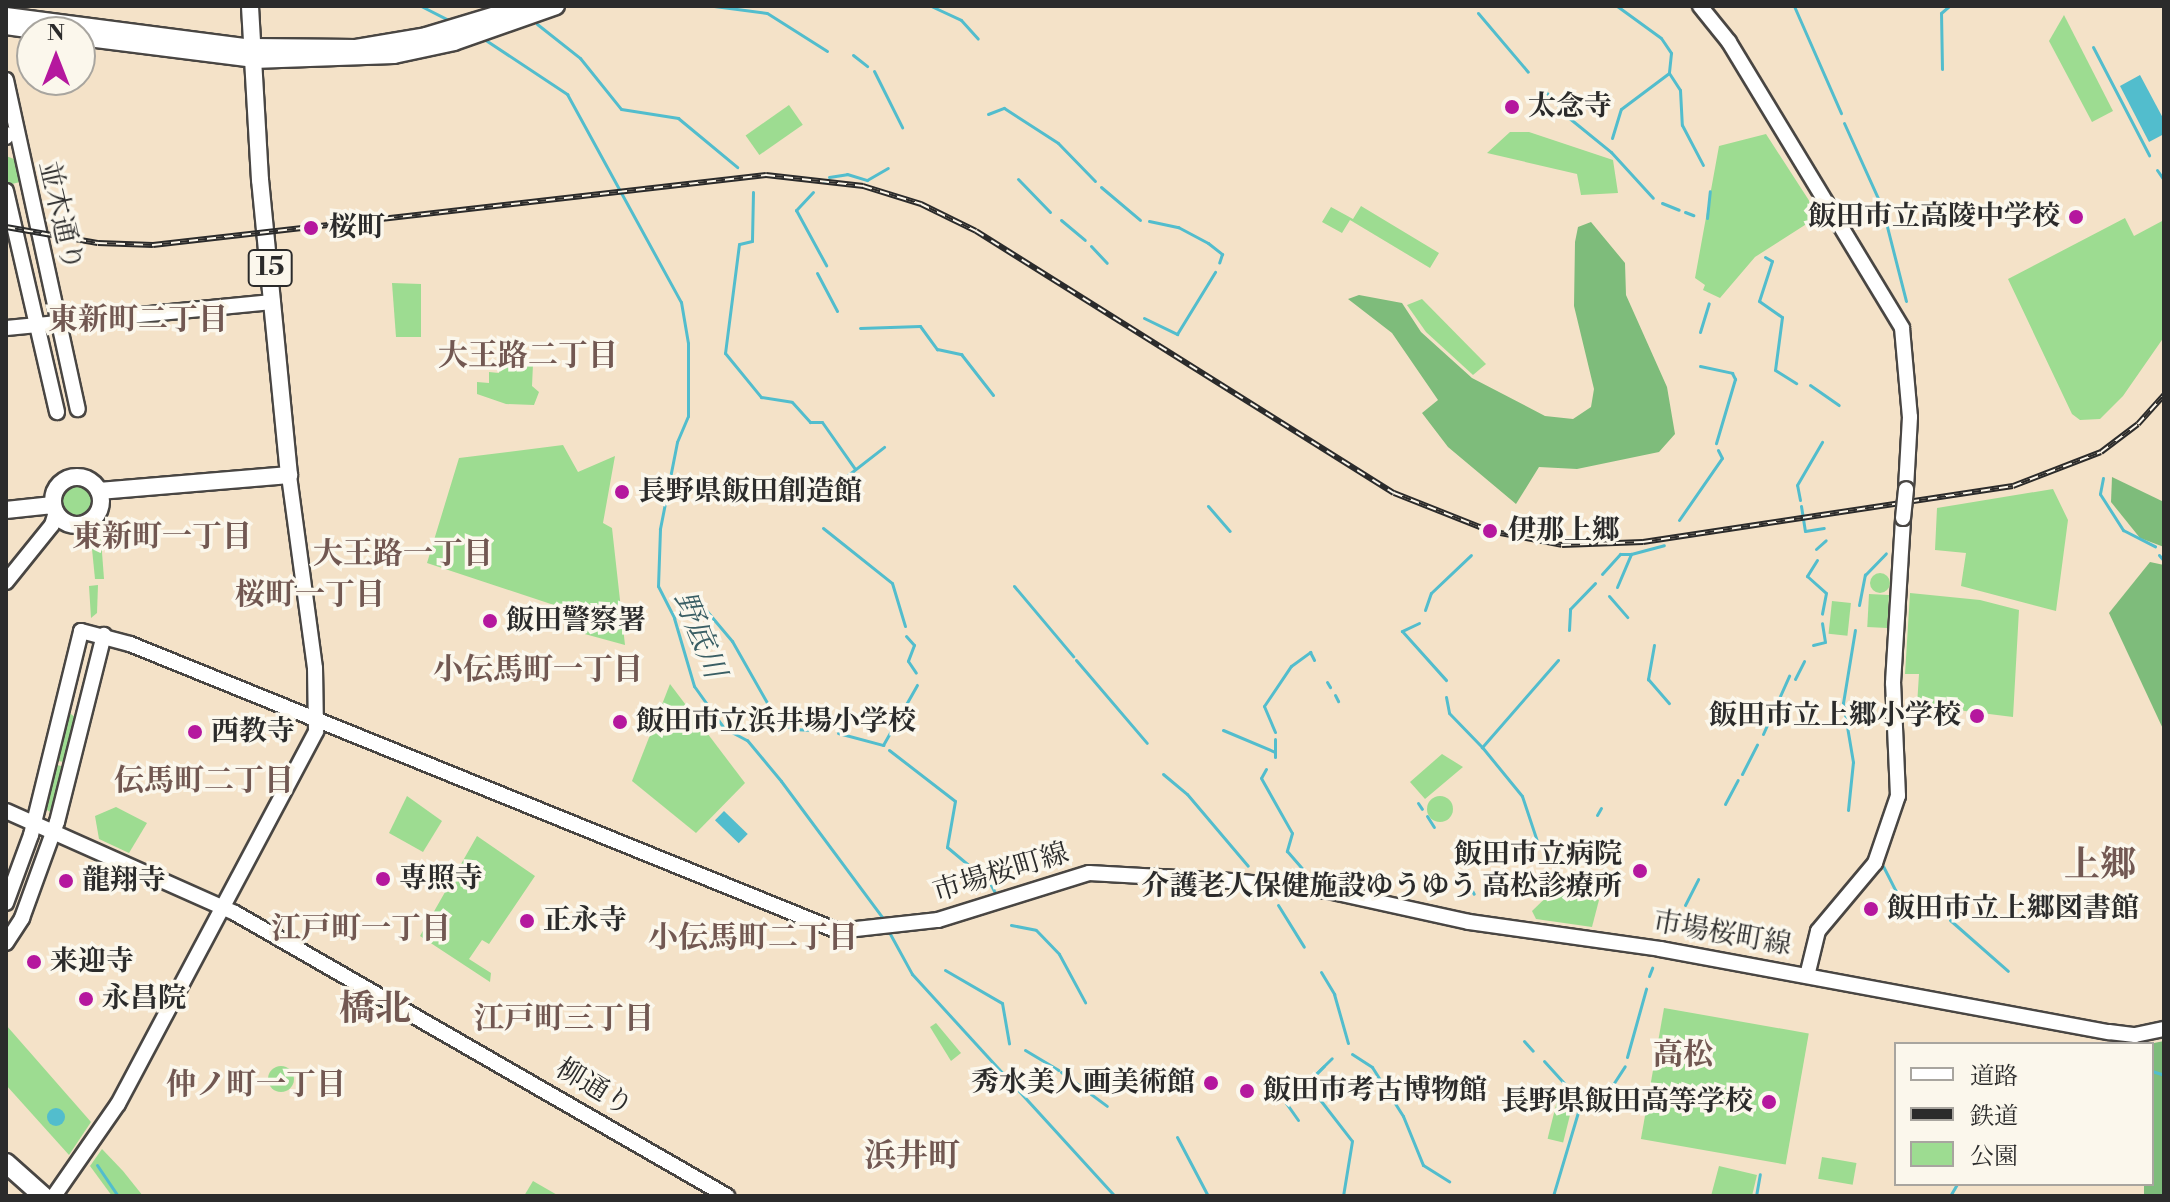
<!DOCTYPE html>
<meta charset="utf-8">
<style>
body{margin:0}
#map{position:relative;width:2170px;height:1202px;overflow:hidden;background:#f4e2c8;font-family:"Libre Bodoni","Noto Serif JP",serif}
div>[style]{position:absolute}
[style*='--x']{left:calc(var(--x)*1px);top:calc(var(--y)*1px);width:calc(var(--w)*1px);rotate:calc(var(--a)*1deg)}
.green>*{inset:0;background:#9ddc91;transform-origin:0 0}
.round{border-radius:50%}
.forest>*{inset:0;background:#7ebc7b}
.water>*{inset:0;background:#52bdcd;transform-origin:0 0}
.stream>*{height:3px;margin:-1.5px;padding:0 1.5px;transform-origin:1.5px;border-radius:1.5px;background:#52bdcd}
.roads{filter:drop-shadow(2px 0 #494643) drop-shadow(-2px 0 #494643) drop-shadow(0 2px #494643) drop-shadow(0 -2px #494643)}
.secondary>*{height:14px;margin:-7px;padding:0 7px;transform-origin:7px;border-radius:7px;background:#fff}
.primary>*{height:16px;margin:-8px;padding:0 8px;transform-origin:8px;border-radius:8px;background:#fff}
.primary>.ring{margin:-8px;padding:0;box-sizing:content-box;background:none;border:16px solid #fff;border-radius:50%}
.highway>*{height:18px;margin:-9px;padding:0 9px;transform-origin:9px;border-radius:9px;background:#fff}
.rail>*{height:6px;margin-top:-3px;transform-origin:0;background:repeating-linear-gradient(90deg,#fbf7ec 0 9px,#2b2b2b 0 18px);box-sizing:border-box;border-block:2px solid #2b2b2b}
.bridges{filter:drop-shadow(2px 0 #494643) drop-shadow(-2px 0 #494643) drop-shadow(0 2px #494643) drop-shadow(0 -2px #494643)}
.secondary-bridge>*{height:14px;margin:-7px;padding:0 7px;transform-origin:7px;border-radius:7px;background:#fff}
.dots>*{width:22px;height:22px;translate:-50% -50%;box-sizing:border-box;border:4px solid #fbf7ec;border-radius:50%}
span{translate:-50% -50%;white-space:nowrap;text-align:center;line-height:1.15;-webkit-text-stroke:7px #fbf7ec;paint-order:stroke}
.shield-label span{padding:2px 6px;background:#fbf7ec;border:2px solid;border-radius:6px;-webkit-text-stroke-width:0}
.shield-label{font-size:26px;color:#2b2b2b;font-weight:700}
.poi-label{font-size:28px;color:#2b2b2b;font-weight:700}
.left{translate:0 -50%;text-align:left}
.right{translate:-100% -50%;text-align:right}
.street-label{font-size:28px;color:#2b2b2b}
.neighbourhood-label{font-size:30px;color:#725852;font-weight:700}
.water-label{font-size:30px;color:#395e64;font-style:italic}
.quarter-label{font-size:32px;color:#725852;font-weight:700}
.district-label{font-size:36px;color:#725852;font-weight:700}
.frame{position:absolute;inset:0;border:8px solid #2b2b2b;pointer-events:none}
.legend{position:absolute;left:1894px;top:1042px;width:260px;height:144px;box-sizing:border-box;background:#fbf7ec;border:2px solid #a8a59f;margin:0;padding:10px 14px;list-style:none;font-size:24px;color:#2b2b2b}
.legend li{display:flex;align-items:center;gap:16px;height:40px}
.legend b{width:40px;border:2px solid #a8a59f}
.north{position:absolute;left:16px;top:16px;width:80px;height:80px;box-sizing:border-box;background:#fbf7ec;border:2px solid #a8a59f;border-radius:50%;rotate:0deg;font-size:22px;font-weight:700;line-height:32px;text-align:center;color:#2b2b2b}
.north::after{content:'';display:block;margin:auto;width:28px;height:36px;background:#b5179e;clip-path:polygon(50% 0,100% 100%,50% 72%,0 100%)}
</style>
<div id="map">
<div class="green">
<i style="clip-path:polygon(2064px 15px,2113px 111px,2092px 122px,2049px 41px)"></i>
<i style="left:789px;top:105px;width:24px;height:53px;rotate:55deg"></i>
<i style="clip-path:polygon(1510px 132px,1529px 132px,1613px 160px,1618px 193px,1581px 195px,1577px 174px,1487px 153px)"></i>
<i style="clip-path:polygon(1766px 134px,1819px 216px,1755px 257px,1720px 298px,1703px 290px,1705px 285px,1695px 278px,1719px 146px)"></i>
<i style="clip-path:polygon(6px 156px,14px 159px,20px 182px,8px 185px)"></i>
<i style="clip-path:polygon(1361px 206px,1439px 253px,1430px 268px,1350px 220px,1342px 233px,1322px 222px,1331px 207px,1353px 219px)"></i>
<i style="clip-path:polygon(2125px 218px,2134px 236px,2164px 220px,2164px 337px,2123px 396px,2100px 419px,2080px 420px,2072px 414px,2008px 279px)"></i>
<i style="clip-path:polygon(392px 283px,421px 284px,421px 337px,396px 337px)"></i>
<i style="clip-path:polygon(1422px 299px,1486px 364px,1473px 375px,1426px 332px,1407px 305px)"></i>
<i style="clip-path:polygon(502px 355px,533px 364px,532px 386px,539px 392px,534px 405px,506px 404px,477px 394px,477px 382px,489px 383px,489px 372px,499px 373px)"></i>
<i style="clip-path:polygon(563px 445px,578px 472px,615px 456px,603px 523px,612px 528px,625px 645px,570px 630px,575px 612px,427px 563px,459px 458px)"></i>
<i class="round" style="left:61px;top:484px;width:32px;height:32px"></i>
<i style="clip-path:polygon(2053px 489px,2068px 520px,2056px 611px,1961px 586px,1966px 553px,1935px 550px,1937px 508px)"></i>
<i style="clip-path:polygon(97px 535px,101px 539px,104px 579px,95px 579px,91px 539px)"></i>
<i class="round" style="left:1870px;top:573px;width:20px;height:20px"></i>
<i style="clip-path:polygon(98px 585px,97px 613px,91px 618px,89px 586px)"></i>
<i style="clip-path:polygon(1910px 593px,1980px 600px,2019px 610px,2013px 717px,1917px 705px,1919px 674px,1905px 674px)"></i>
<i style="left:1869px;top:594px;width:20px;height:33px;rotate:3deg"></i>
<i style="left:1832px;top:601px;width:19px;height:33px;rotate:6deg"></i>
<i style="clip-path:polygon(670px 684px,745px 783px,696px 833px,632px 781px)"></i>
<i style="clip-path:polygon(68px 712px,75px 717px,64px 762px,53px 760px)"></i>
<i style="clip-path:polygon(1442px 754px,1463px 767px,1425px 799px,1410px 782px)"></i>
<i style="clip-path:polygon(54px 764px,64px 767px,50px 812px,43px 807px)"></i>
<i style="clip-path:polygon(407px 796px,442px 821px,423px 852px,389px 833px)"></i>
<i class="round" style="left:1427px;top:796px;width:26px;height:26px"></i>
<i style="clip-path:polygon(116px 807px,147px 823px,129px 853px,99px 839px,95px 816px)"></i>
<i style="clip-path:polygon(477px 836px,535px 876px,489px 944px,482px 940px,469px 959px,491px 973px,490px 982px,420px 936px)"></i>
<i style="clip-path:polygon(1562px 882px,1599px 900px,1592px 927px,1536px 919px,1532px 911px)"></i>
<i style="left:1664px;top:1008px;width:147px;height:133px;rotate:10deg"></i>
<i style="clip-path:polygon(936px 1023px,961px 1053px,951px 1061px,930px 1027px)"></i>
<i style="clip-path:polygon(6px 1025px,91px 1122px,69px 1155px,6px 1085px)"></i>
<i class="round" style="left:268px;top:1066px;width:26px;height:26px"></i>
<i style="left:1558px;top:1097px;width:16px;height:43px;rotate:14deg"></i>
<i style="clip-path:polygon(102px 1149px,123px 1171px,143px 1196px,112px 1196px,90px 1166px)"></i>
<i style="left:1822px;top:1157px;width:35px;height:22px;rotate:10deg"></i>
<i style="clip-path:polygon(1719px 1166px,1757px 1175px,1752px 1196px,1711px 1196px)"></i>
<i style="clip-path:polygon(533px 1181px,559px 1196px,524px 1196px)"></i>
</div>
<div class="forest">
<i style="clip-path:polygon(1591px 222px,1625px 263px,1626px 295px,1667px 387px,1675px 434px,1659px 452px,1577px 469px,1539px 467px,1516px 504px,1448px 447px,1422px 413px,1438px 400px,1392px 333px,1348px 299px,1359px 295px,1402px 303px,1421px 332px,1472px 378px,1545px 416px,1573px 419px,1591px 407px,1594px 389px,1574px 306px,1575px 242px,1578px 227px)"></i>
<i style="clip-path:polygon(2112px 477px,2164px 502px,2164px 547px,2140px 538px,2111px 502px)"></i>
<i style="clip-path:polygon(2150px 562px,2164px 565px,2164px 731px,2109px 613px)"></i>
<i style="clip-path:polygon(2164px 1041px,2164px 1196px,2144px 1196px,2144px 1184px,2152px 1184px,2149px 1044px)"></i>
</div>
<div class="water">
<i style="clip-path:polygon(2140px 75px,2164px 120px,2164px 134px,2149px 142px,2120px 86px)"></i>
<i style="left:724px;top:811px;width:33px;height:13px;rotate:44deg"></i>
<i class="round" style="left:47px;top:1108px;width:18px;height:18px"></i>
</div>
<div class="stream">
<i style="--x:421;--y:6;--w:36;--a:27"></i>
<i style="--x:714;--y:6;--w:53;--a:7.5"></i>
<i style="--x:767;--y:13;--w:71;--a:32.3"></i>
<i style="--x:931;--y:6;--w:33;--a:25"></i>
<i style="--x:961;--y:20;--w:25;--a:48"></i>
<i style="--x:1617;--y:6;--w:54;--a:36"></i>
<i style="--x:1661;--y:38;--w:18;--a:56"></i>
<i style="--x:1671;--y:53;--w:20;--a:96"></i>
<i style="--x:1669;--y:73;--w:20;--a:57"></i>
<i style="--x:1680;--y:90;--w:35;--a:87"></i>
<i style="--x:1682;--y:125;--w:45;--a:62.3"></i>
<i style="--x:1794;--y:6;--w:117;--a:66.3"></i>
<i style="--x:1478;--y:13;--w:77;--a:49.7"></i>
<i style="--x:537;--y:24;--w:55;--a:38.3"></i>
<i style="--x:580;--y:58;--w:65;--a:51.2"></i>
<i style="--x:621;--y:109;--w:58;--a:9"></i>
<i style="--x:678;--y:118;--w:77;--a:39.7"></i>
<i style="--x:484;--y:39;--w:100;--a:33.5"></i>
<i style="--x:567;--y:94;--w:237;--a:61.3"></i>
<i style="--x:681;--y:302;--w:42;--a:80.3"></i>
<i style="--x:688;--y:343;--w:73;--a:90"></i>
<i style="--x:688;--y:416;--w:28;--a:113"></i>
<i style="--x:677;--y:442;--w:89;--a:101.1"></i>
<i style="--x:660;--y:529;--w:57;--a:92"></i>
<i style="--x:658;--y:586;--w:36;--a:63"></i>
<i style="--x:674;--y:618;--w:71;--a:73.6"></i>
<i style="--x:694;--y:686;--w:52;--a:54.5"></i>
<i style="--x:724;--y:728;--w:26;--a:28"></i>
<i style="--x:747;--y:740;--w:53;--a:50.3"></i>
<i style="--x:781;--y:781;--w:174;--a:53.4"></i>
<i style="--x:2093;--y:47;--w:122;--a:62.6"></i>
<i style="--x:853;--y:55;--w:18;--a:38"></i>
<i style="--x:1942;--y:69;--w:56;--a:-91"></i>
<i style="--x:1941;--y:13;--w:11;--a:-41"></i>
<i style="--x:874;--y:71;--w:63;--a:63.4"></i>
<i style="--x:1544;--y:90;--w:21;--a:47"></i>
<i style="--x:1563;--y:113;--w:62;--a:39.1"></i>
<i style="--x:1611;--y:152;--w:62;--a:47.6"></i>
<i style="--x:988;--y:114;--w:17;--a:-21"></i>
<i style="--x:1004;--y:108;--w:64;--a:32.9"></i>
<i style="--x:1058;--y:143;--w:53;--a:45.8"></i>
<i style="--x:1844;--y:123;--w:92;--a:65.7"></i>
<i style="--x:1882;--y:207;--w:97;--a:75.7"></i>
<i style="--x:1612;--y:138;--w:30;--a:-73"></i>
<i style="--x:1621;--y:109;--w:60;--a:-36.9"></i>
<i style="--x:2157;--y:170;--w:12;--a:55"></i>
<i style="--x:829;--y:177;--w:18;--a:-9"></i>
<i style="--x:847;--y:174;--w:21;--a:17"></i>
<i style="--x:867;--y:180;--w:24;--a:-30"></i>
<i style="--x:1018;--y:179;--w:46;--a:45.9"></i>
<i style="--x:824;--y:182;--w:4;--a:0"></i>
<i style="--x:1101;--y:187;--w:51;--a:40.2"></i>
<i style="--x:753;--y:192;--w:49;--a:91.2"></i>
<i style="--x:752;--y:241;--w:13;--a:167"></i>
<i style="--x:739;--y:244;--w:110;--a:97.3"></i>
<i style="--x:725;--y:353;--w:57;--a:50.7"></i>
<i style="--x:761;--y:397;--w:31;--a:9"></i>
<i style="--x:792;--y:402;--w:27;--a:48"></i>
<i style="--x:810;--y:422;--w:12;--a:0"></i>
<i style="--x:822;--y:422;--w:57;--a:54.9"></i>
<i style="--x:813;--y:192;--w:25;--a:133"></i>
<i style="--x:796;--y:210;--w:63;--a:61.4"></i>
<i style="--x:1662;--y:203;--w:18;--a:22"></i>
<i style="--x:1685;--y:212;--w:9;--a:21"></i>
<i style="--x:1707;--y:218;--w:27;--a:-84"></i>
<i style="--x:1061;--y:220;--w:31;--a:40"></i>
<i style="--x:1149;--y:221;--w:30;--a:12"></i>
<i style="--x:1178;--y:227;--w:34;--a:28"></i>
<i style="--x:1208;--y:243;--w:18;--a:38"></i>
<i style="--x:1222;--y:254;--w:9;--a:108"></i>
<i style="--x:1091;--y:246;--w:23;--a:47"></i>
<i style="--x:1765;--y:257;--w:8;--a:30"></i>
<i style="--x:1772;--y:261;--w:42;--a:108"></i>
<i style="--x:1759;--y:301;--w:28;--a:35"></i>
<i style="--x:1782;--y:317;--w:53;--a:97.5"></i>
<i style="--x:1775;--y:370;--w:25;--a:32"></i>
<i style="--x:817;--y:273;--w:43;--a:62.2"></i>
<i style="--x:1144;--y:318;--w:37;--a:26"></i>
<i style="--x:1177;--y:334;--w:73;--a:-58.5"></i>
<i style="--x:860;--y:328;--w:60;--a:-1.9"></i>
<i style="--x:920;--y:326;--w:29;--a:54"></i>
<i style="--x:937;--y:349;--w:25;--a:12"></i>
<i style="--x:961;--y:354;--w:52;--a:52"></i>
<i style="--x:1700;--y:332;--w:30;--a:-73"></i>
<i style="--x:1700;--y:366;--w:33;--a:12"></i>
<i style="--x:1732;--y:373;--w:7;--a:63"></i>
<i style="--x:1735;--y:379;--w:67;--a:106.5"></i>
<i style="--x:1810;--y:385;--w:35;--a:35"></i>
<i style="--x:2103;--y:478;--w:16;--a:101"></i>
<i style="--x:2100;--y:494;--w:43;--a:57.4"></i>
<i style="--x:2123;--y:530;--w:36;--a:27"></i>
<i style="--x:821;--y:496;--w:80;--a:-37.9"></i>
<i style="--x:1800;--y:500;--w:15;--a:-101"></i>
<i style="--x:1797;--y:485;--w:50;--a:-59.8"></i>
<i style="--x:1208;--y:506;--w:33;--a:49"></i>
<i style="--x:1801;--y:506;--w:25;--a:81"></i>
<i style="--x:1805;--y:531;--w:19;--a:-9"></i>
<i style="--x:1679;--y:520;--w:75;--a:-55.3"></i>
<i style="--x:1722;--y:458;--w:9;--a:-117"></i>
<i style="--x:823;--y:528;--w:88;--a:38.6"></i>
<i style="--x:892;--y:583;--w:45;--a:73.2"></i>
<i style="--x:1816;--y:549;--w:13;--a:-42"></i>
<i style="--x:2159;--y:555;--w:8;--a:50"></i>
<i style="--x:1817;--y:560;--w:19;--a:122"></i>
<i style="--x:1807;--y:576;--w:25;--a:42"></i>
<i style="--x:1826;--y:593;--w:21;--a:101"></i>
<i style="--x:1602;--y:574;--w:27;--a:-48"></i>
<i style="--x:1620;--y:554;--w:11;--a:0"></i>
<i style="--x:1014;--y:586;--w:92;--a:49.9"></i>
<i style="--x:1617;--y:587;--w:36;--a:-67"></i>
<i style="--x:1631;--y:554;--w:34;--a:-15"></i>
<i style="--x:1609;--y:596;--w:28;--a:49"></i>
<i style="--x:700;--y:603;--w:50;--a:49.9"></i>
<i style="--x:732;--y:641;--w:93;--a:60.4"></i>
<i style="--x:778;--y:722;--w:17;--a:25"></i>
<i style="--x:793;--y:729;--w:34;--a:3"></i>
<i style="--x:1859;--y:605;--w:31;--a:-79"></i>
<i style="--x:1865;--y:575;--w:30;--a:-46"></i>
<i style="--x:1425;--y:610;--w:18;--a:-71"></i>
<i style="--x:1431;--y:593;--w:55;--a:-43.5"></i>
<i style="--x:1419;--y:623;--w:19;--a:155"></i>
<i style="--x:1402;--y:631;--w:66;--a:48.1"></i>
<i style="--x:1569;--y:630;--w:21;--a:-87"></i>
<i style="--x:1570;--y:609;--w:36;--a:-46"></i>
<i style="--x:906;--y:636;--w:12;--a:48"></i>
<i style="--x:914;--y:645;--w:17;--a:111"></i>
<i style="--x:908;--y:661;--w:14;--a:56"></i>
<i style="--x:1654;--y:645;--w:35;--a:100"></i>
<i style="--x:1648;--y:679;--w:32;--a:49"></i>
<i style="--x:1813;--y:645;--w:12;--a:-14"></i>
<i style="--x:1825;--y:642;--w:19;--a:-99"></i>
<i style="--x:1076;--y:660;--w:109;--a:49.5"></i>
<i style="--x:1558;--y:660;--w:116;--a:131.1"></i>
<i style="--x:1482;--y:747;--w:63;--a:50.8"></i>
<i style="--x:1522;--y:796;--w:51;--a:71.6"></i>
<i style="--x:1538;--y:844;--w:25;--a:37"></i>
<i style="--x:1795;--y:679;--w:20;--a:-63"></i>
<i style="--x:1327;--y:682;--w:6;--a:59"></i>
<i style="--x:1335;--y:695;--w:7;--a:63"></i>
<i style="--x:1446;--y:697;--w:16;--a:79"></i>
<i style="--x:1449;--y:713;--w:47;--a:45.9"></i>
<i style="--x:1223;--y:730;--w:56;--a:22.9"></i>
<i style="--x:1275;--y:732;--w:28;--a:-113"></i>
<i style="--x:1264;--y:706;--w:48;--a:-56"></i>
<i style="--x:1291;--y:666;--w:24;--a:-36"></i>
<i style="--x:1310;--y:652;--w:9;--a:63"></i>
<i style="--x:838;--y:733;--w:47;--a:14.9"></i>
<i style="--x:883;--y:745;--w:69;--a:-60.5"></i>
<i style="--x:1763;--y:734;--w:64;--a:-65.9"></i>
<i style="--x:1275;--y:739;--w:18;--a:90"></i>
<i style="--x:889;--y:750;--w:83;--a:37.7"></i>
<i style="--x:955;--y:801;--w:47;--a:99.9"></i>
<i style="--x:947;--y:847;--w:48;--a:40"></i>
<i style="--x:1266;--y:769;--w:10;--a:119"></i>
<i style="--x:1261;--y:778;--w:63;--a:60.6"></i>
<i style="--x:1292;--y:833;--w:19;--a:106"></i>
<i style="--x:1287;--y:851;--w:38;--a:49"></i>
<i style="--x:1163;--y:774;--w:31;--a:40"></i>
<i style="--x:1187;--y:794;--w:94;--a:49.7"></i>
<i style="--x:1742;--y:774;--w:33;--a:-63"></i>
<i style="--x:1418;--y:803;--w:7;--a:56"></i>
<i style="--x:1725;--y:804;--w:27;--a:-62"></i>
<i style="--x:1848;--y:810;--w:48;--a:-84.1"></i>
<i style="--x:1853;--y:762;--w:60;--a:-99.6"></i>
<i style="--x:1843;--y:703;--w:74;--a:-80.7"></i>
<i style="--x:1597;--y:815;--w:8;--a:-60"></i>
<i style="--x:1427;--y:816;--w:13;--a:58"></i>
<i style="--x:1883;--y:866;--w:27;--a:63"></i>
<i style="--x:1895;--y:890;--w:33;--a:27"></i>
<i style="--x:1465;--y:878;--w:18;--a:61"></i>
<i style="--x:991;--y:885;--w:11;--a:63"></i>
<i style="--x:1278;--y:905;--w:49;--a:58.2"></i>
<i style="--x:1685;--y:905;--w:29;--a:-63"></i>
<i style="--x:1950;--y:920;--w:77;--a:41.3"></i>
<i style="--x:1011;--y:925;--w:25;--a:11"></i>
<i style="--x:1036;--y:930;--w:33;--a:46"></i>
<i style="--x:1059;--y:954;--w:55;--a:61.6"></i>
<i style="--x:889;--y:932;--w:48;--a:61.3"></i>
<i style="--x:912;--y:974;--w:301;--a:47.6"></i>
<i style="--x:945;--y:970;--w:66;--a:30.1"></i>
<i style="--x:1002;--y:1003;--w:41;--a:80.1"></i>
<i style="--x:1321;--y:972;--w:26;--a:59"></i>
<i style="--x:1334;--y:994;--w:51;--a:74.1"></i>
<i style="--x:1649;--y:976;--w:9;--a:-69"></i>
<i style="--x:1524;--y:1041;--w:13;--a:48"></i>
<i style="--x:1025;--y:1050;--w:39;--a:31"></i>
<i style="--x:1352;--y:1054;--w:24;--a:33"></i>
<i style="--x:1372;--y:1067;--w:58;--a:57.7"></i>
<i style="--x:1403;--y:1116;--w:53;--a:67.8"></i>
<i style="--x:1423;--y:1165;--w:31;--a:32"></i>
<i style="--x:1627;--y:1057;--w:71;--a:-74.4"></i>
<i style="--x:1544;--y:1061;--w:55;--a:47.9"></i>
<i style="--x:1581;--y:1102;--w:98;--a:106.6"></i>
<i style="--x:1324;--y:1066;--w:24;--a:135"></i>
<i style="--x:1307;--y:1083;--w:73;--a:52.2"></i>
<i style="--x:1352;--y:1141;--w:56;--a:99.3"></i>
<i style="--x:2152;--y:1071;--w:13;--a:18"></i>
<i style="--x:1061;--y:1072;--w:57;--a:36.5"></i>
<i style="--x:1579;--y:1097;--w:32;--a:-14"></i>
<i style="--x:1610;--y:1089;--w:27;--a:-57"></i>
<i style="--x:1298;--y:1120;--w:21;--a:-125"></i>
<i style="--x:1286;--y:1103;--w:64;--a:-44.4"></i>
<i style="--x:1177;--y:1137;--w:67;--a:62.3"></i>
<i style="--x:97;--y:1165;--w:37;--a:56"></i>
<i style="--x:1756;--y:1196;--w:22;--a:-80"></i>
<i style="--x:1950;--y:1196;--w:14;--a:-60"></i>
</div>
<div class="roads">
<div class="secondary">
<i style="--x:1700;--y:6;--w:46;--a:51.1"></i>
<i style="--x:1729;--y:42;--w:334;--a:58.8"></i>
<i style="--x:1902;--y:328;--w:89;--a:84.9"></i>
<i style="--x:1910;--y:417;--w:72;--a:93.2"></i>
<i style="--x:6;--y:15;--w:248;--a:7.4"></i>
<i style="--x:6;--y:27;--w:34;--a:8"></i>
<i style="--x:80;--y:38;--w:174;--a:7.2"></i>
<i style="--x:6;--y:80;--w:337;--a:77.7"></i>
<i style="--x:6;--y:134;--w:3;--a:90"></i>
<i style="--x:6;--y:191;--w:227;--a:77"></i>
<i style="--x:6;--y:328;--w:268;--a:-5.6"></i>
<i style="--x:6;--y:582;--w:73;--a:-51.1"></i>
<i style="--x:52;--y:525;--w:14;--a:-73"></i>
<i style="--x:6;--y:811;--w:251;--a:24"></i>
<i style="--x:235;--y:913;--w:568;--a:29.91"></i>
<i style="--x:6;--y:903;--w:72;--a:-69.8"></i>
<i style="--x:31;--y:835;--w:210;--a:-76.2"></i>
<i style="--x:81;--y:631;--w:51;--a:14.9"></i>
<i style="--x:130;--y:644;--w:764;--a:22.07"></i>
<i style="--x:838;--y:931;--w:101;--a:-6.3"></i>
<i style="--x:938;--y:920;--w:158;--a:-17.3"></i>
<i style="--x:1089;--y:873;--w:143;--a:3.2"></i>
<i style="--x:1232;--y:881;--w:97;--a:5.9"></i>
<i style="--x:1328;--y:891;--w:144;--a:12.4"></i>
<i style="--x:1469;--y:922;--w:193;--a:8"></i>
<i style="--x:1660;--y:949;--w:457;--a:10.5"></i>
<i style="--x:2109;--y:1032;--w:26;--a:7"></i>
<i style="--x:2135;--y:1035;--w:30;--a:-12"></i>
<i style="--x:6;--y:943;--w:30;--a:-57"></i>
<i style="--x:22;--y:918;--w:102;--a:-70"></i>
<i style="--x:57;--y:822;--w:193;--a:-75.9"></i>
<i style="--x:1807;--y:976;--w:46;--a:-76.3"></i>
<i style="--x:1818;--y:931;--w:89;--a:-50"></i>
<i style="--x:1875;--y:863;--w:71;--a:-71.1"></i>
<i style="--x:1898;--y:796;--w:113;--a:-92.5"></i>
<i style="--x:1893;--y:683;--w:165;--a:-86.5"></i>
<i style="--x:54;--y:1196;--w:112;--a:-55.2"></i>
<i style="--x:118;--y:1104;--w:422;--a:-62"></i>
<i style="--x:316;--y:731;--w:63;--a:-90.9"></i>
<i style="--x:315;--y:668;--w:195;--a:-97.7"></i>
</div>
<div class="primary">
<i style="--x:252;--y:47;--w:104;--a:0.6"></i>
<i style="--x:356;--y:48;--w:71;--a:-9.7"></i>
<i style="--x:426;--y:36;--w:97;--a:-16.8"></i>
<i style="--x:253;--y:60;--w:141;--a:-2"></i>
<i style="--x:394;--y:55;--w:61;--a:-12.2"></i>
<i style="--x:454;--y:42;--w:108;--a:-19.4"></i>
<i class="ring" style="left:53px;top:477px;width:32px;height:32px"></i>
<i style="--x:99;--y:491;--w:191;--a:-4.8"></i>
<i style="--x:289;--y:475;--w:296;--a:-95.6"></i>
<i style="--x:260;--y:180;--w:174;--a:-93.3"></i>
<i style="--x:6;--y:510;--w:47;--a:-6.1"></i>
</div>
<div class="highway">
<i style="--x:6;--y:1163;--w:50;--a:41.7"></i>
</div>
</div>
<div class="rail">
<i style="--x:6;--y:227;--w:93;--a:9.9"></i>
<i style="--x:98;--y:243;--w:55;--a:2.1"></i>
<i style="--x:153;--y:245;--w:617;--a:-6.51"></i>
<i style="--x:766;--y:175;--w:98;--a:6.5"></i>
<i style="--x:863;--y:186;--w:61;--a:17.2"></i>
<i style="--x:921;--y:204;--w:61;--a:26.1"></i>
<i style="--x:976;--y:231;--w:493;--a:32.1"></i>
<i style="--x:1394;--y:493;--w:103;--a:21.6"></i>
<i style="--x:1490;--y:531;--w:73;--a:11"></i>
<i style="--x:1562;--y:545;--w:81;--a:-2.1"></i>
<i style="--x:1643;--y:542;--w:374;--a:-8.6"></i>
<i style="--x:2013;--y:486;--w:94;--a:-21.1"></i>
<i style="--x:2101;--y:452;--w:46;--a:-37.1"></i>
<i style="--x:2138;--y:424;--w:39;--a:-48"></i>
</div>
<div class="bridges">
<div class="secondary-bridge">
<i style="--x:1903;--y:518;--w:29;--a:-84"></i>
</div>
</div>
<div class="dots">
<i style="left:1512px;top:107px;background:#b5179e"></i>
<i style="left:2076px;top:217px;background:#b5179e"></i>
<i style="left:311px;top:228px;background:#b5179e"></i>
<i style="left:622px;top:492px;background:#b5179e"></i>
<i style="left:1490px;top:531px;background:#b5179e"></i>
<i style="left:490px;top:621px;background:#b5179e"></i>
<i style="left:1977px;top:716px;background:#b5179e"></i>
<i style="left:620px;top:722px;background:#b5179e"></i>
<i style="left:195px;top:732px;background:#b5179e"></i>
<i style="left:1640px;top:871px;background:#b5179e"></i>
<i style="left:383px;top:879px;background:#b5179e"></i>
<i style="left:66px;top:881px;background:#b5179e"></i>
<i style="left:1871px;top:909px;background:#b5179e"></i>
<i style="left:527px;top:921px;background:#b5179e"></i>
<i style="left:34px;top:962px;background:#b5179e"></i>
<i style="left:86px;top:999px;background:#b5179e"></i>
<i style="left:1211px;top:1083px;background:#b5179e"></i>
<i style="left:1247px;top:1091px;background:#b5179e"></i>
<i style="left:1769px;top:1102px;background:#b5179e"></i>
</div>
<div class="shield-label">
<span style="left:270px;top:268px">15</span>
</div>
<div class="poi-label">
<span class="left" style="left:1528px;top:107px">太念寺</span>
<span class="right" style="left:2060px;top:217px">飯田市立高陵中学校</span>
<span class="left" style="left:329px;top:228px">桜町</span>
<span class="left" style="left:638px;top:492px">長野県飯田創造館</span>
<span class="left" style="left:1508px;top:531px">伊那上郷</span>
<span class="left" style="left:506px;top:621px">飯田警察署</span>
<span class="right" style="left:1961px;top:716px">飯田市立上郷小学校</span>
<span class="left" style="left:636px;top:722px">飯田市立浜井場小学校</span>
<span class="left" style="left:211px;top:732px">西教寺</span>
<span class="right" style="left:1622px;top:871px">飯田市立病院<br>介護老人保健施設ゆうゆう 高松診療所</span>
<span class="left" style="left:399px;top:879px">専照寺</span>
<span class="left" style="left:82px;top:881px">龍翔寺</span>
<span class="left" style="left:1887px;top:909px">飯田市立上郷図書館</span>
<span class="left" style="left:543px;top:921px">正永寺</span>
<span class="left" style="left:50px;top:962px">来迎寺</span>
<span class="left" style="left:102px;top:999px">永昌院</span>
<span class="right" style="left:1195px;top:1083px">秀水美人画美術館</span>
<span class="left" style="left:1263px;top:1091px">飯田市考古博物館</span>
<span class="right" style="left:1753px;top:1102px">長野県飯田高等学校</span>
</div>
<div class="street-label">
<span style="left:60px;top:216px;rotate:77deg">並木通り</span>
<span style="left:1001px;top:873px;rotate:-17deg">市場桜町線</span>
<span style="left:1722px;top:934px;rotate:10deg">市場桜町線</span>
<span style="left:594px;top:1088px;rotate:31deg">柳通り</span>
</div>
<div class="neighbourhood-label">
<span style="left:138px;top:320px">東新町二丁目</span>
<span style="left:528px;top:356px">大王路二丁目</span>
<span style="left:162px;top:537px">東新町一丁目</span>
<span style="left:403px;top:554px">大王路一丁目</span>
<span style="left:310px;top:595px">桜町一丁目</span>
<span style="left:538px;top:670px">小伝馬町一丁目</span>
<span style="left:204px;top:781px">伝馬町二丁目</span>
<span style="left:361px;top:929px">江戸町一丁目</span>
<span style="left:753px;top:938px">小伝馬町二丁目</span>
<span style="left:564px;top:1019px">江戸町三丁目</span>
<span style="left:1683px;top:1055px">高松</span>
<span style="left:256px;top:1085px">仲ノ町一丁目</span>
</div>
<div class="water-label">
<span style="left:699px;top:635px;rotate:68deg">野底川</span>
</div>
<div class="quarter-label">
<span style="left:912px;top:1156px">浜井町</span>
</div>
<div class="district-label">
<span style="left:2100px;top:866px">上郷</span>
<span style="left:375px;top:1010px">橋北</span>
</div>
<div class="frame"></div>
<ul class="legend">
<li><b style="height:10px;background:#fff"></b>道路</li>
<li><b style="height:10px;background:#2b2b2b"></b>鉄道</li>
<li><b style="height:22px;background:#9ddc91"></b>公園</li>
</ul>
<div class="north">N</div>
</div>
